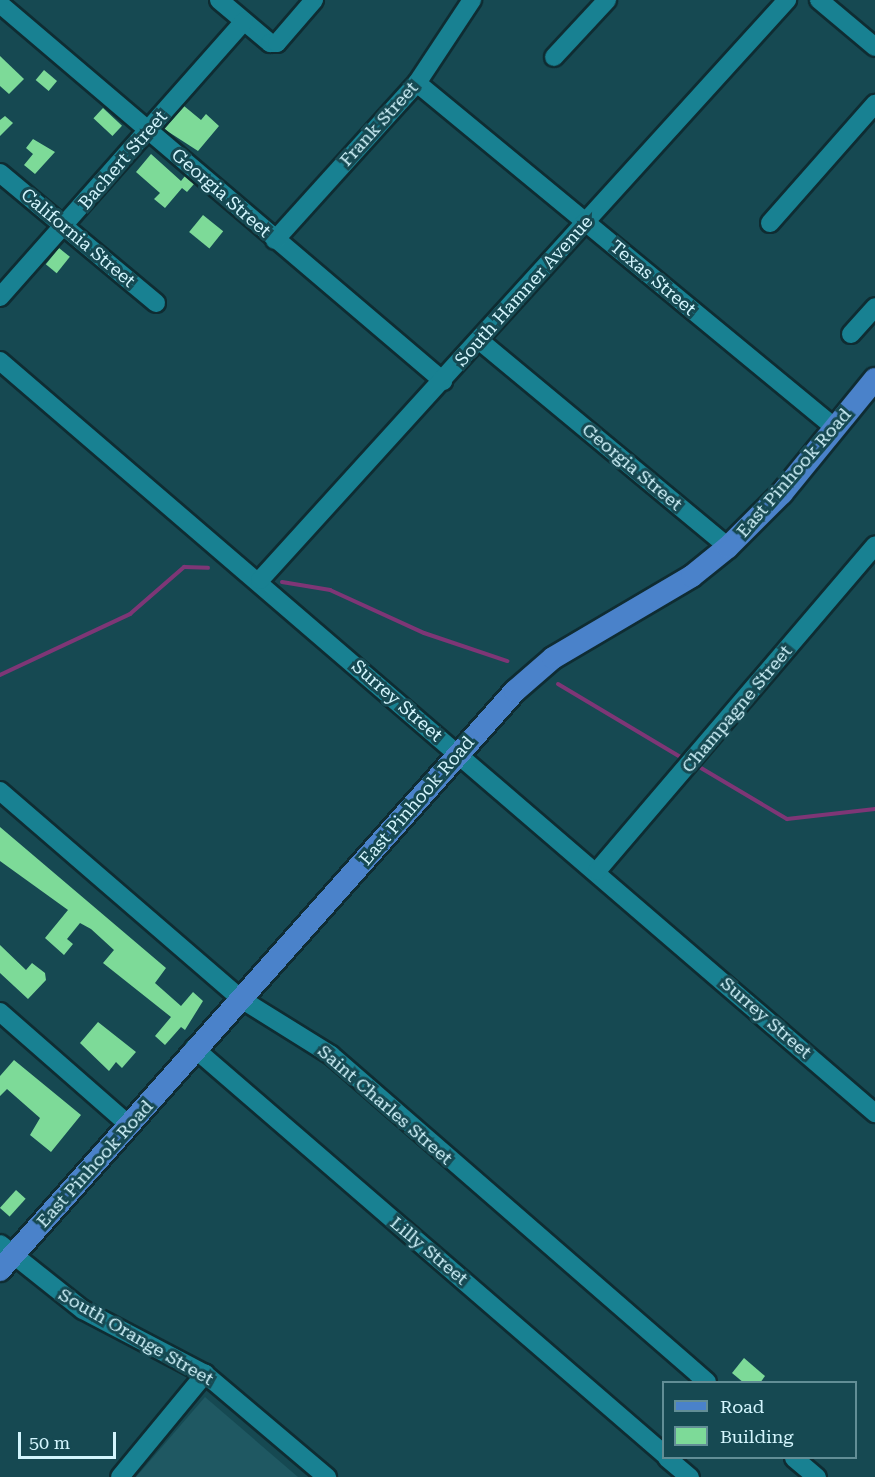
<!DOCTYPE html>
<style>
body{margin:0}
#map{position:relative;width:875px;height:1477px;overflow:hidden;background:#164952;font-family:"Roboto Serif",serif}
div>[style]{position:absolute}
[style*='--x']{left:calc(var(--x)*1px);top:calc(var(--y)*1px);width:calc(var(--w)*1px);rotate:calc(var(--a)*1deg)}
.built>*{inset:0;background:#1f5862}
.stream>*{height:4px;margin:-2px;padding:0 2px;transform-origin:2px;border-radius:2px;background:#7e3676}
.building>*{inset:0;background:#7dda98;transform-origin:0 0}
.roads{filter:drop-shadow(2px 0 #0f2c32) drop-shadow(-2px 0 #0f2c32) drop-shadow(0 2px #0f2c32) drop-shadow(0 -2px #0f2c32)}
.minor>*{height:18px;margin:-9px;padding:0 9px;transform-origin:9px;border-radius:9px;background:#188192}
.major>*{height:22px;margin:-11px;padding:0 11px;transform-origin:11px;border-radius:11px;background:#4a82ca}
span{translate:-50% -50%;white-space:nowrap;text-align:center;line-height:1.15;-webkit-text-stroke:6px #164952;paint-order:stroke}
.street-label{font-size:18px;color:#d3f5fd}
.legend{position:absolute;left:662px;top:1381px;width:195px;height:78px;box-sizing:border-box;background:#164952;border:2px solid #628e96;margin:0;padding:8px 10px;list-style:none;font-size:18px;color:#d3f5fd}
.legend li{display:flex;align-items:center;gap:12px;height:30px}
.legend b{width:30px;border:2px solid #628e96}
.scale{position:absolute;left:18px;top:1432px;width:98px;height:27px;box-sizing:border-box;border:3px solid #d3f5fd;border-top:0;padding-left:8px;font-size:18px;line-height:21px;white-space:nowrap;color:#d3f5fd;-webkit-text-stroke:4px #164952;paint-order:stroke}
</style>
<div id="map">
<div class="built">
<i style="clip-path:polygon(205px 1397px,298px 1477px,136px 1477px)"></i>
</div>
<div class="stream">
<i style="--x:282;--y:582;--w:49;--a:9.5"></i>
<i style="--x:330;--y:590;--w:103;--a:24.6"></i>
<i style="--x:424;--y:633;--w:88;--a:18.6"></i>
<i style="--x:0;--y:675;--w:144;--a:-25.1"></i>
<i style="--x:130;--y:614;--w:72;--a:-41"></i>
<i style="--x:184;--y:567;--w:24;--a:2"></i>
<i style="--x:558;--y:684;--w:144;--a:30.8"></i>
<i style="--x:701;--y:768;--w:100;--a:30.7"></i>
<i style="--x:787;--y:819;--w:89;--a:-6.5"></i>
</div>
<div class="building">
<i style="clip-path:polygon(0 56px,24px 79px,9px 94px,0 86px)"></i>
<i style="left:44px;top:70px;width:17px;height:13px;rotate:40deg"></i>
<i style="clip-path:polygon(184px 106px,201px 120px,206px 114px,219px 126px,198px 151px,164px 129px)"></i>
<i style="left:103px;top:108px;width:26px;height:14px;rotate:43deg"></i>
<i style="clip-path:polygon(5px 116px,13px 123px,0 136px,0 120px)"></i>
<i style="clip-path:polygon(33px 139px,55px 152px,35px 174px,24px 165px,33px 154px,26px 148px)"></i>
<i style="clip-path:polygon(151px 154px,181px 181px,185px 176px,194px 184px,187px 192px,182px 188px,165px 208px,154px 199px,160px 193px,136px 172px)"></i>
<i style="left:203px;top:215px;width:26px;height:22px;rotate:39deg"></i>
<i style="left:59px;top:248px;width:14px;height:21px;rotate:39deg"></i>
<i style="clip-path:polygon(0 827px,166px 968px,155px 983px,181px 1006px,193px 992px,203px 1001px,185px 1030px,181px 1027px,165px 1045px,155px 1036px,171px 1017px,103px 963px,114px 950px,91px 929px,80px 923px,67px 939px,73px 944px,64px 955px,45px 938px,68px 910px,0 861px)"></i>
<i style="clip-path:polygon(0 945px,26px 970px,32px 963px,45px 973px,46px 980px,28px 999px,0 973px)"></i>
<i style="clip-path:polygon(98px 1022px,136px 1052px,122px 1068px,116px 1062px,109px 1071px,80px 1043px)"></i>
<i style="clip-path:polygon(14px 1060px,81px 1115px,51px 1152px,30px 1135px,40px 1118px,7px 1089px,0 1096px,0 1076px)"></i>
<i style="left:16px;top:1190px;width:13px;height:24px;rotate:42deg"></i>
<i style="clip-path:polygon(744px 1358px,765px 1376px,760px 1383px,744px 1383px,732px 1373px)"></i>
</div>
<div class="roads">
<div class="minor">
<i style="--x:219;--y:0;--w:67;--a:40.1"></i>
<i style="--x:270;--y:43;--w:7;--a:0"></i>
<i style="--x:277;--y:43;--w:57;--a:-49.3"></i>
<i style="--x:819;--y:0;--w:73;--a:40"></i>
<i style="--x:0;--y:4;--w:582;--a:40.4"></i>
<i style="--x:554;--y:57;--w:78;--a:-47.1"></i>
<i style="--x:417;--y:83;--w:541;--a:39.52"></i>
<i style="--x:0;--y:173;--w:203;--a:39.8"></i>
<i style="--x:770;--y:223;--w:159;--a:-48.6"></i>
<i style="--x:275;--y:240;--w:212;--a:-47.9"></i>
<i style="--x:417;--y:83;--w:100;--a:-56.5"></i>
<i style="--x:0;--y:297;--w:368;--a:-48.5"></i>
<i style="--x:851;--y:334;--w:36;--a:-48"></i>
<i style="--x:480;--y:341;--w:322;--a:39.7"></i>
<i style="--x:0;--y:361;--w:1154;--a:40.68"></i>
<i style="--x:260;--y:580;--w:784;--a:-47.74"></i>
<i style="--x:0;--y:791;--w:318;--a:40.8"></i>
<i style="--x:241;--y:999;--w:106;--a:31.9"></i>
<i style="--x:331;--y:1055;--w:498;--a:41"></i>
<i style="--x:597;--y:871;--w:428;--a:-49.5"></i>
<i style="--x:0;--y:1012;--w:173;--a:41.2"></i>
<i style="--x:194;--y:1048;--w:621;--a:40.82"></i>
<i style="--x:0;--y:1244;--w:106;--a:38.5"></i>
<i style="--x:83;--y:1310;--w:138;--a:27.7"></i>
<i style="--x:205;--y:1374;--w:160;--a:40.2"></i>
<i style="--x:667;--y:1458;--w:30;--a:40"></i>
<i style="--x:794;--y:1458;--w:30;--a:40"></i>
<i style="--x:120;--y:1477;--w:134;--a:-50.5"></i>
</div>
<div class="major">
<i style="--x:0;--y:1270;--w:775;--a:-48.35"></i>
<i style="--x:515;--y:691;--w:50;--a:-41"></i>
<i style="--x:553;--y:658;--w:161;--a:-30.5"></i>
<i style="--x:692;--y:576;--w:46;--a:-38.9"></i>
<i style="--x:728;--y:547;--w:76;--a:-45"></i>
<i style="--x:782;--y:493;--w:147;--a:-50.8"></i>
</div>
</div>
<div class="street-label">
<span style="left:379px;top:124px;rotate:-48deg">Frank Street</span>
<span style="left:123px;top:160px;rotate:-49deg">Bachert Street</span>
<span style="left:221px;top:193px;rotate:41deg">Georgia Street</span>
<span style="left:78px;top:238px;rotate:40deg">California Street</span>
<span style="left:653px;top:278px;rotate:40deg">Texas Street</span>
<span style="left:524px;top:291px;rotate:-48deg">South Hamner Avenue</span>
<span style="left:632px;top:467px;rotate:40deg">Georgia Street</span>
<span style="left:794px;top:473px;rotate:-49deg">East Pinhook Road</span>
<span style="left:397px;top:701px;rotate:41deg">Surrey Street</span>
<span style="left:737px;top:709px;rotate:-50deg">Champagne Street</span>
<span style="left:417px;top:801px;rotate:-49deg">East Pinhook Road</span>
<span style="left:766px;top:1018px;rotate:41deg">Surrey Street</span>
<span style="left:385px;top:1105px;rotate:41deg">Saint Charles Street</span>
<span style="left:95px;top:1164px;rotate:-48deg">East Pinhook Road</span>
<span style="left:429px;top:1251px;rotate:40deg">Lilly Street</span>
<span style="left:136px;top:1337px;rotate:30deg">South Orange Street</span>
</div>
<ul class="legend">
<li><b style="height:8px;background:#4a82ca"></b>Road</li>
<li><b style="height:16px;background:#7dda98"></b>Building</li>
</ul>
<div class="scale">50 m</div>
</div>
